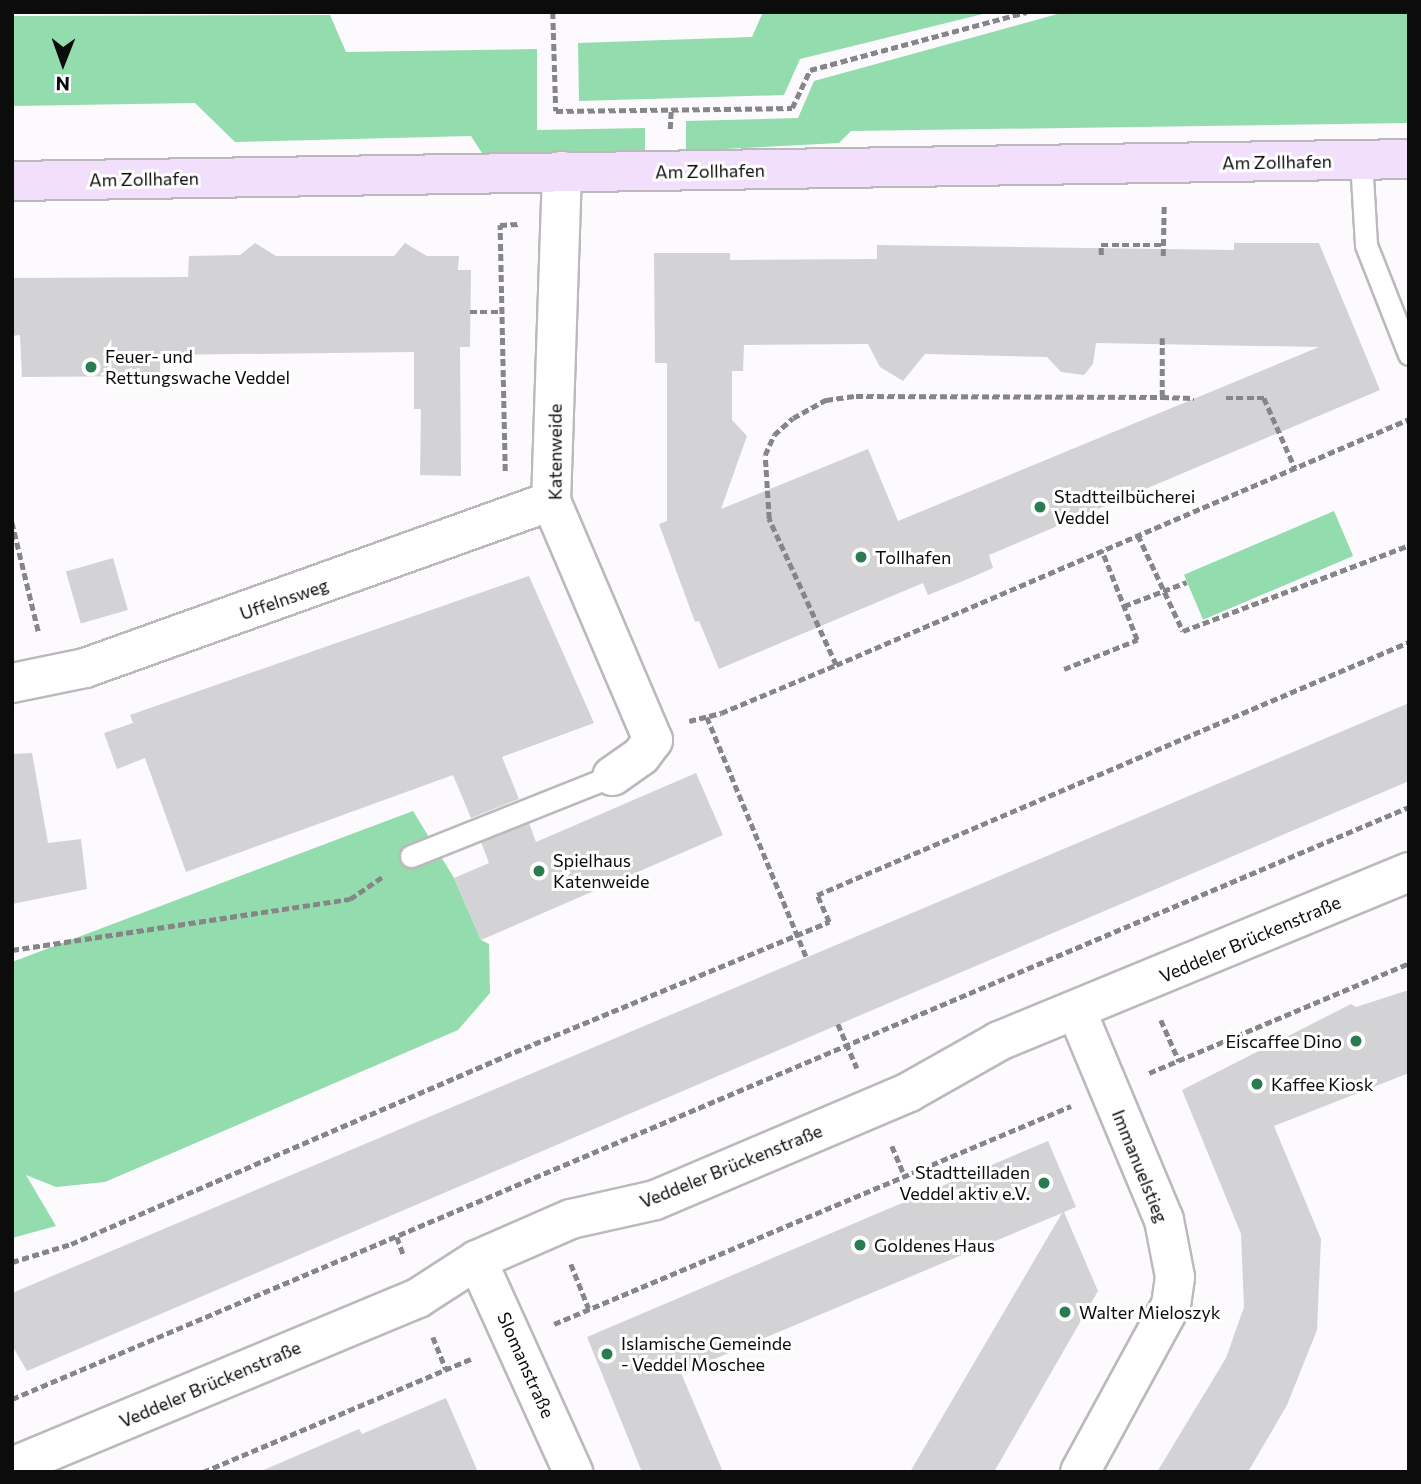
<!DOCTYPE html>
<meta charset="utf-8">
<style>
body{margin:0}
#map{position:relative;width:1421px;height:1484px;overflow:hidden;background:#fcfafd;font-family:Commissioner,sans-serif}
div>[style]{position:absolute}
[style*='--x']{left:calc(var(--x)*1px);top:calc(var(--y)*1px);width:calc(var(--w)*1px);rotate:calc(var(--a)*1deg)}
.green>*{inset:0;background:#92dcad;transform-origin:0 0}
.building>*{inset:0;background:#d3d2d4;transform-origin:0 0}
.path>*{height:4.5px;margin-top:-2.25px;transform-origin:0;background:repeating-linear-gradient(90deg,#868587 0 7px,transparent 0 10.5px)}
.roads{filter:drop-shadow(2px 0 #bbb9bc) drop-shadow(-2px 0 #bbb9bc) drop-shadow(0 2px #bbb9bc) drop-shadow(0 -2px #bbb9bc)}
.lane>*{height:21px;margin:-10.5px;padding:0 10.5px;transform-origin:10.5px;border-radius:10.5px;background:#fff}
.street>*{height:38px;margin:-19px;padding:0 19px;transform-origin:19px;border-radius:19px;background:#fff}
.secondary>*{height:38px;margin:-19px;padding:0 19px;transform-origin:19px;border-radius:19px;background:#f2dffb}
.dots>*{width:19px;height:19px;translate:-50% -50%;box-sizing:border-box;border:4px solid #fff;border-radius:50%}
span{translate:-50% -50%;white-space:nowrap;text-align:center;line-height:1.15;-webkit-text-stroke:6px #fff;paint-order:stroke}
.street-label{font-size:18px;color:#0d0c0d}
.poi-label{font-size:18px;color:#0d0c0d}
.left{translate:0 -50%;text-align:left}
.right{translate:-100% -50%;text-align:right}
.frame{position:absolute;inset:0;border:14px solid #0d0c0d;pointer-events:none}
.north{position:absolute;left:28px;top:28px;width:70px;height:70px;-webkit-text-stroke:5px #fff;paint-order:stroke;rotate:181deg;font-size:19px;font-weight:700;line-height:28px;text-align:center;color:#0d0c0d}
.north::after{content:'';display:block;margin:auto;width:24px;height:32px;background:#0d0c0d;clip-path:polygon(50% 0,100% 100%,50% 72%,0 100%)}
</style>
<div id="map">
<div class="green">
<i style="clip-path:polygon(763px 12px,991px 12px,800px 59px,784px 95px,579px 101px,578px 43px,752px 37px)"></i>
<i style="clip-path:polygon(1065px 12px,1409px 12px,1409px 123px,851px 131px,839px 143px,686px 151px,686px 121px,798px 118px,814px 81px)"></i>
<i style="clip-path:polygon(330px 15px,346px 52px,537px 49px,537px 130px,645px 128px,645px 151px,482px 153px,471px 136px,235px 142px,195px 103px,12px 106px,12px 16px)"></i>
<i style="left:1334px;top:511px;width:49px;height:163px;rotate:67deg"></i>
<i style="clip-path:polygon(413px 811px,454px 878px,481px 940px,489px 944px,490px 993px,458px 1030px,105px 1182px,56px 1187px,26px 1175px,56px 1226px,12px 1238px,12px 962px)"></i>
</div>
<div class="building">
<i style="clip-path:polygon(255px 243px,276px 256px,394px 256px,405px 243px,427px 256px,459px 256px,458px 270px,471px 270px,470px 347px,460px 347px,461px 476px,420px 475px,421px 409px,414px 409px,414px 352px,160px 355px,160px 376px,22px 377px,20px 335px,12px 336px,12px 278px,188px 277px,189px 256px,240px 255px)"></i>
<i style="clip-path:polygon(evenodd,1234px 243px,1319px 243px,1380px 390px,989px 555px,993px 568px,963px 581px,928px 595px,923px 583px,719px 669px,699px 621px,695px 622px,659px 524px,667px 521px,667px 363px,655px 363px,654px 253px,730px 253px,730px 260px,877px 259px,877px 245px,1234px 250px,1234px 243px,1096px 343px,1319px 347px,898px 521px,868px 449px,721px 509px,747px 436px,732px 420px,732px 371px,743px 371px,744px 345px,868px 344px,880px 367px,903px 381px,925px 354px,1047px 357px,1061px 372px,1084px 375px,1093px 364px,1096px 343px)"></i>
<i style="left:113px;top:558px;width:54px;height:49px;rotate:74deg"></i>
<i style="clip-path:polygon(529px 576px,594px 723px,502px 757px,519px 799px,471px 818px,453px 775px,186px 872px,145px 758px,117px 769px,104px 733px,133px 723px,130px 715px)"></i>
<i style="clip-path:polygon(1409px 703px,1409px 781px,27px 1371px,12px 1345px,12px 1293px)"></i>
<i style="clip-path:polygon(32px 753px,48px 843px,81px 839px,87px 889px,12px 904px,12px 754px)"></i>
<i style="clip-path:polygon(696px 773px,723px 835px,481px 940px,454px 878px,489px 863px,481px 842px,529px 823px,536px 842px)"></i>
<i style="clip-path:polygon(1409px 990px,1409px 1073px,1274px 1126px,1321px 1239px,1317px 1330px,1287px 1405px,1248px 1472px,1157px 1472px,1226px 1358px,1244px 1307px,1241px 1234px,1182px 1090px,1351px 1004px,1356px 1007px)"></i>
<i style="clip-path:polygon(1048px 1141px,1076px 1207px,1064px 1212px,1098px 1291px,994px 1472px,910px 1472px,1062px 1213px,681px 1373px,723px 1472px,642px 1472px,587px 1337px)"></i>
<i style="clip-path:polygon(446px 1398px,478px 1472px,259px 1472px,359px 1429px,362px 1434px)"></i>
</div>
<div class="path">
<i style="--x:553;--y:12;--w:99;--a:88.3"></i>
<i style="--x:556;--y:111;--w:236;--a:-0.7"></i>
<i style="--x:792;--y:108;--w:42;--a:-64.7"></i>
<i style="--x:810;--y:70;--w:224;--a:-15"></i>
<i style="--x:670;--y:129;--w:20;--a:-87"></i>
<i style="--x:1101;--y:255;--w:10;--a:-90"></i>
<i style="--x:1101;--y:245;--w:62;--a:0"></i>
<i style="--x:1163;--y:256;--w:52;--a:-88.9"></i>
<i style="--x:470;--y:312;--w:32;--a:0"></i>
<i style="--x:1162;--y:397;--w:32;--a:2"></i>
<i style="--x:1226;--y:398;--w:38;--a:0"></i>
<i style="--x:1264;--y:398;--w:77;--a:66.1"></i>
<i style="--x:505;--y:471;--w:246;--a:-91.2"></i>
<i style="--x:500;--y:225;--w:18;--a:-3"></i>
<i style="--x:12;--y:522;--w:115;--a:76.4"></i>
<i style="--x:1138;--y:535;--w:106;--a:64.9"></i>
<i style="--x:1183;--y:631;--w:242;--a:-20.8"></i>
<i style="--x:1124;--y:606;--w:67;--a:-20.9"></i>
<i style="--x:836;--y:665;--w:624;--a:-23.23"></i>
<i style="--x:1064;--y:669;--w:79;--a:-21.7"></i>
<i style="--x:1137;--y:640;--w:96;--a:-111.5"></i>
<i style="--x:707;--y:717;--w:262;--a:67.5"></i>
<i style="--x:689;--y:721;--w:33;--a:-14"></i>
<i style="--x:721;--y:713;--w:125;--a:-22.7"></i>
<i style="--x:836;--y:665;--w:161;--a:-114.7"></i>
<i style="--x:769;--y:519;--w:64;--a:-93.6"></i>
<i style="--x:765;--y:455;--w:22;--a:-66"></i>
<i style="--x:774;--y:435;--w:25;--a:-42"></i>
<i style="--x:793;--y:418;--w:38;--a:-29"></i>
<i style="--x:826;--y:400;--w:30;--a:-8"></i>
<i style="--x:856;--y:396;--w:306;--a:0.2"></i>
<i style="--x:1162;--y:397;--w:59;--a:-90"></i>
<i style="--x:12;--y:950;--w:342;--a:-8.6"></i>
<i style="--x:350;--y:899;--w:42;--a:-34.4"></i>
<i style="--x:1161;--y:1020;--w:45;--a:66.3"></i>
<i style="--x:838;--y:1024;--w:48;--a:66.6"></i>
<i style="--x:1149;--y:1073;--w:282;--a:-22.9"></i>
<i style="--x:892;--y:1146;--w:33;--a:67"></i>
<i style="--x:397;--y:1237;--w:20;--a:70"></i>
<i style="--x:12;--y:1262;--w:62;--a:-17"></i>
<i style="--x:71;--y:1244;--w:473;--a:-23.4"></i>
<i style="--x:505;--y:1056;--w:351;--a:-22.5"></i>
<i style="--x:829;--y:922;--w:30;--a:-114"></i>
<i style="--x:817;--y:895;--w:644;--a:-23.14"></i>
<i style="--x:571;--y:1264;--w:48;--a:68.2"></i>
<i style="--x:554;--y:1324;--w:561;--a:-22.86"></i>
<i style="--x:433;--y:1337;--w:35;--a:68"></i>
<i style="--x:12;--y:1399;--w:1517;--a:-22.97"></i>
<i style="--x:203;--y:1472;--w:293;--a:-22.9"></i>
</div>
<div class="roads">
<div class="lane">
<i style="--x:1361;--y:160;--w:85;--a:86.6"></i>
<i style="--x:1366;--y:245;--w:117;--a:68.5"></i>
<i style="--x:411;--y:856;--w:216;--a:-21.7"></i>
</div>
<div class="street">
<i style="--x:562;--y:171;--w:330;--a:91.9"></i>
<i style="--x:551;--y:501;--w:260;--a:66.9"></i>
<i style="--x:653;--y:740;--w:20;--a:127"></i>
<i style="--x:641;--y:756;--w:35;--a:145"></i>
<i style="--x:12;--y:683;--w:75;--a:-11.6"></i>
<i style="--x:85;--y:668;--w:495;--a:-19.7"></i>
<i style="--x:1077;--y:1012;--w:225;--a:67.3"></i>
<i style="--x:1164;--y:1220;--w:58;--a:79.1"></i>
<i style="--x:1175;--y:1277;--w:28;--a:98"></i>
<i style="--x:1171;--y:1305;--w:190;--a:118.6"></i>
<i style="--x:477;--y:1260;--w:233;--a:65.6"></i>
<i style="--x:12;--y:1467;--w:440;--a:-22.6"></i>
<i style="--x:418;--y:1298;--w:70;--a:-32.8"></i>
<i style="--x:477;--y:1260;--w:103;--a:-23.6"></i>
<i style="--x:571;--y:1219;--w:86;--a:-12.7"></i>
<i style="--x:655;--y:1200;--w:276;--a:-23"></i>
<i style="--x:909;--y:1092;--w:103;--a:-29.5"></i>
<i style="--x:999;--y:1041;--w:443;--a:-22.4"></i>
</div>
<div class="secondary">
<i style="--x:12;--y:181;--w:1397;--a:-0.9"></i>
</div>
</div>
<div class="dots">
<i style="left:91px;top:367px;background:#287c4f"></i>
<i style="left:1040px;top:507px;background:#287c4f"></i>
<i style="left:861px;top:557px;background:#287c4f"></i>
<i style="left:539px;top:871px;background:#287c4f"></i>
<i style="left:1356px;top:1041px;background:#287c4f"></i>
<i style="left:1257px;top:1084px;background:#287c4f"></i>
<i style="left:1044px;top:1183px;background:#287c4f"></i>
<i style="left:860px;top:1245px;background:#287c4f"></i>
<i style="left:1065px;top:1312px;background:#287c4f"></i>
<i style="left:607px;top:1354px;background:#287c4f"></i>
</div>
<div class="street-label">
<span style="left:1277px;top:162px;rotate:-1deg">Am Zollhafen</span>
<span style="left:710px;top:171px;rotate:-1deg">Am Zollhafen</span>
<span style="left:144px;top:179px;rotate:-1deg">Am Zollhafen</span>
<span style="left:555px;top:452px;rotate:-90deg">Katenweide</span>
<span style="left:284px;top:599px;rotate:-19deg">Uffelnsweg</span>
<span style="left:1250px;top:939px;rotate:-23deg">Veddeler Brückenstraße</span>
<span style="left:731px;top:1166px;rotate:-22deg">Veddeler Brückenstraße</span>
<span style="left:1140px;top:1166px;rotate:68deg">Immanuelstieg</span>
<span style="left:526px;top:1365px;rotate:66deg">Slomanstraße</span>
<span style="left:210px;top:1384px;rotate:-23deg">Veddeler Brückenstraße</span>
</div>
<div class="poi-label">
<span class="left" style="left:105px;top:367px">Feuer- und<br>Rettungswache Veddel</span>
<span class="left" style="left:1054px;top:507px">Stadtteilbücherei<br>Veddel</span>
<span class="left" style="left:875px;top:557px">Tollhafen</span>
<span class="left" style="left:553px;top:871px">Spielhaus<br>Katenweide</span>
<span class="right" style="left:1342px;top:1041px">Eiscaffee Dino</span>
<span class="left" style="left:1271px;top:1084px">Kaffee Kiosk</span>
<span class="right" style="left:1030px;top:1183px">Stadtteilladen<br>Veddel aktiv e.V.</span>
<span class="left" style="left:874px;top:1245px">Goldenes Haus</span>
<span class="left" style="left:1079px;top:1312px">Walter Mieloszyk</span>
<span class="left" style="left:621px;top:1354px">Islamische Gemeinde<br>- Veddel Moschee</span>
</div>
<div class="frame"></div>
<div class="north">N</div>
</div>
